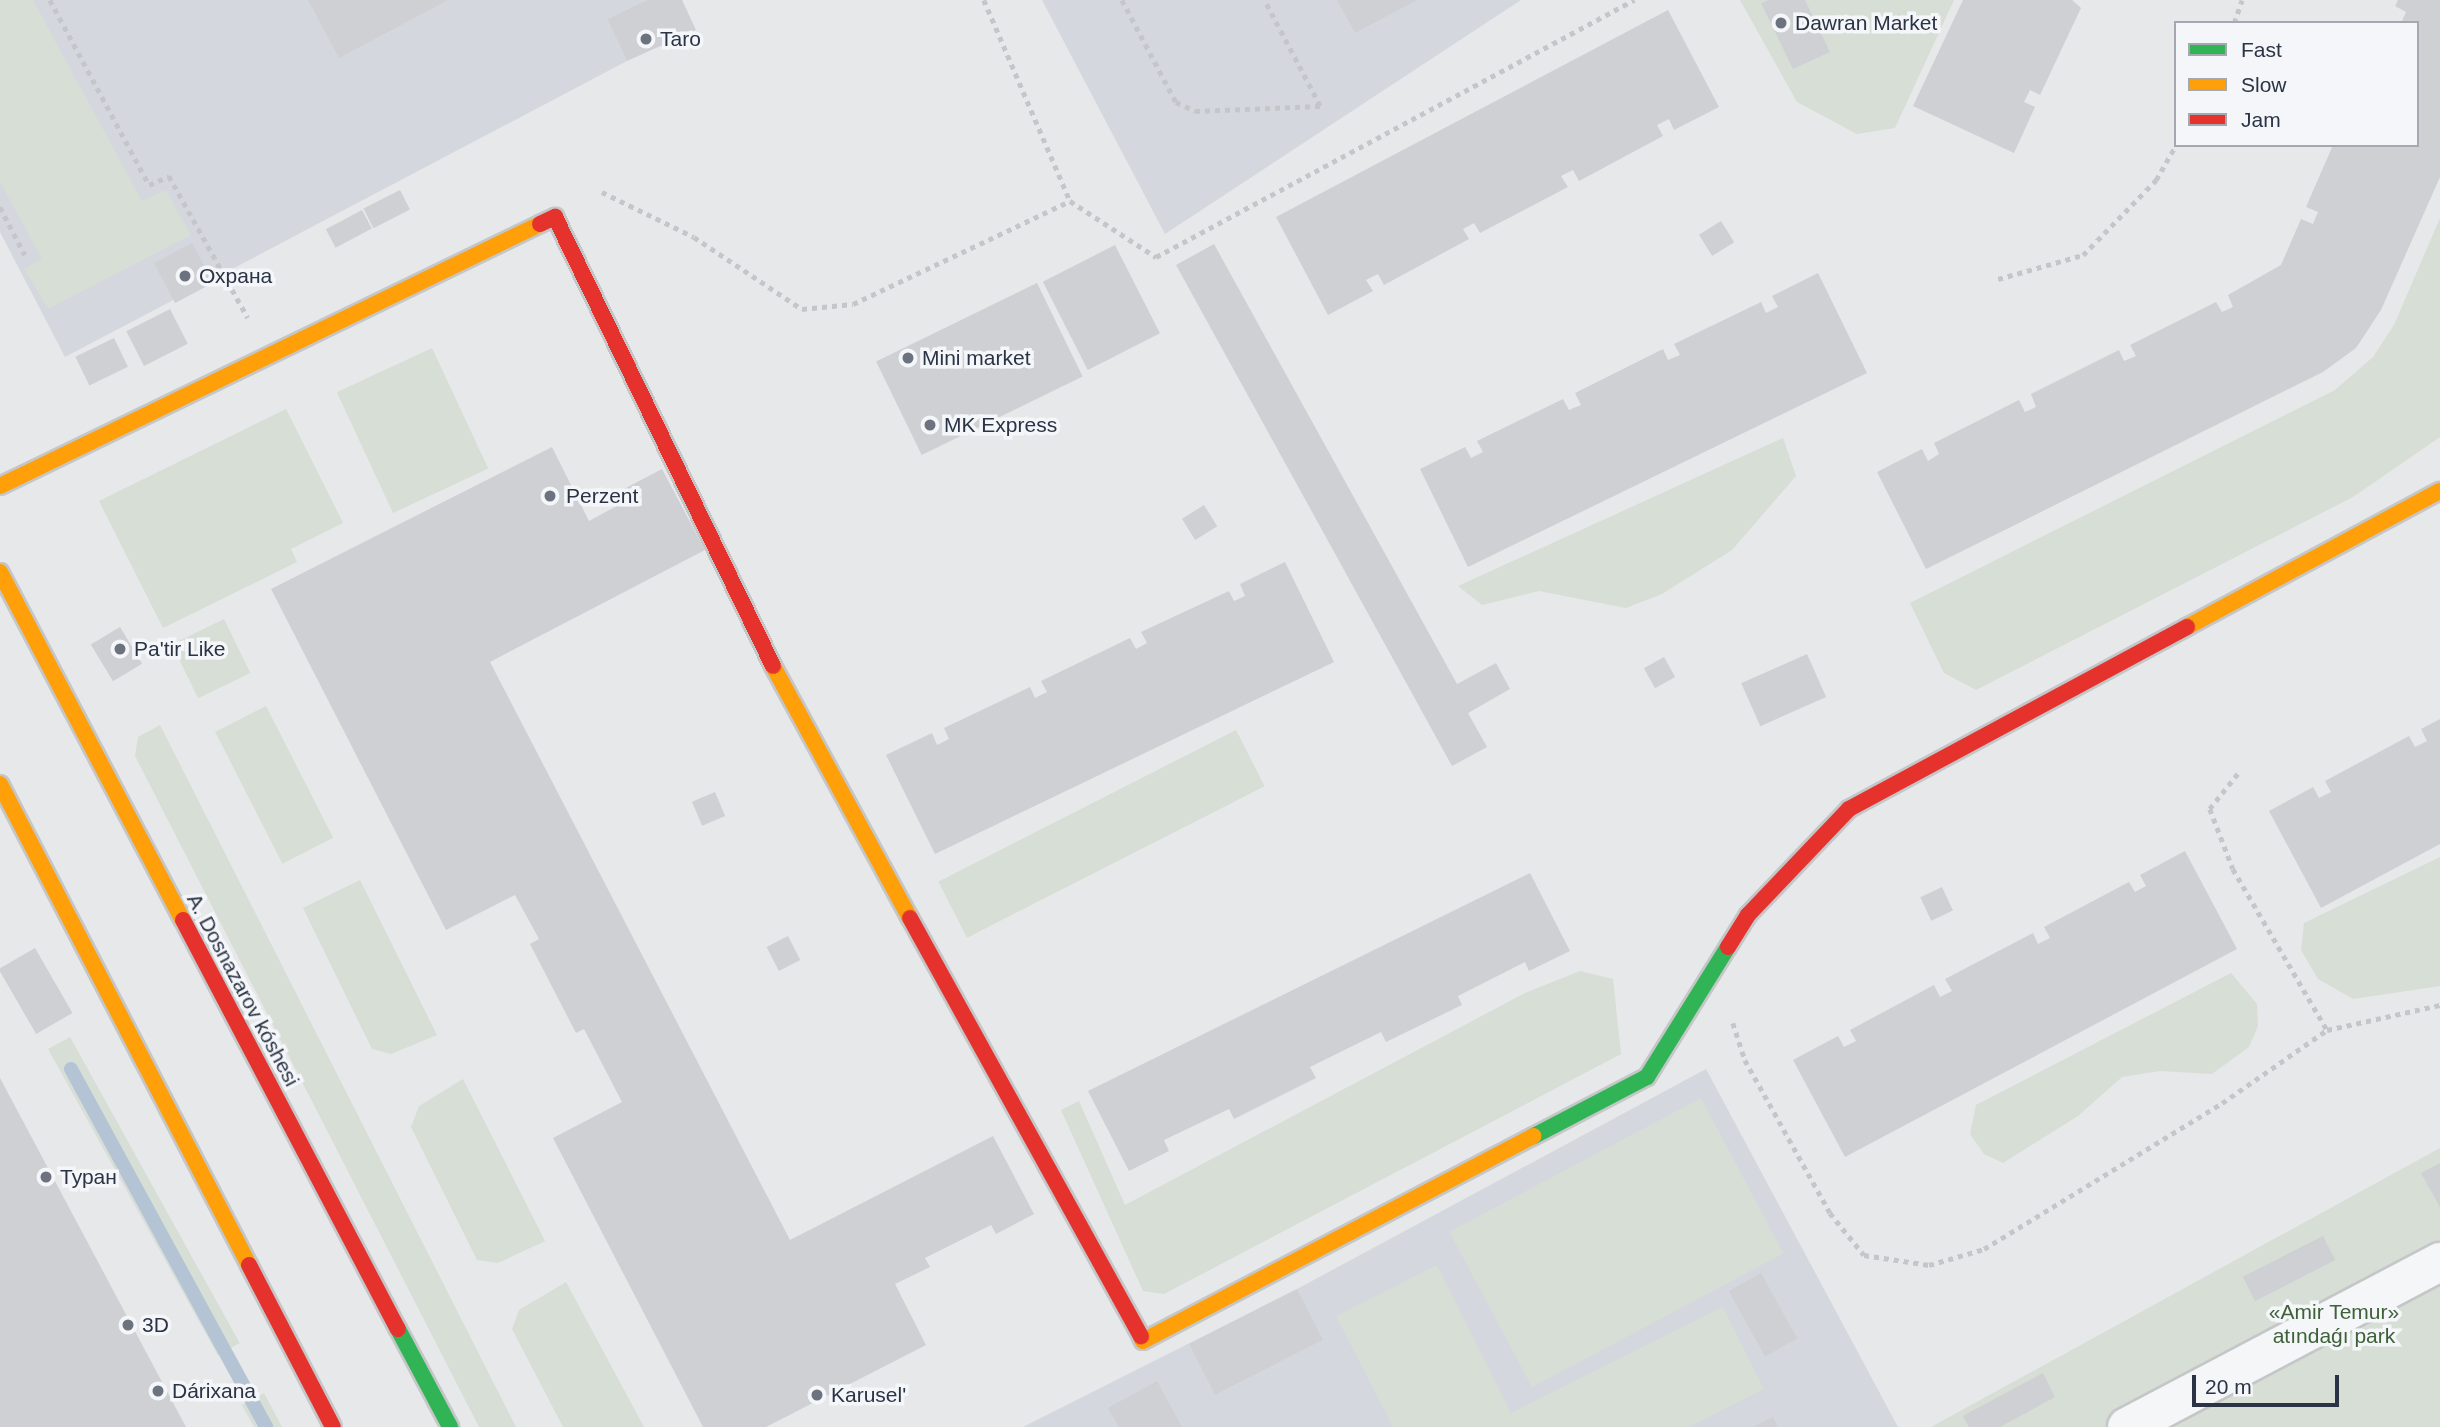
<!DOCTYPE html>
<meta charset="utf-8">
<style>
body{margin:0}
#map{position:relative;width:2440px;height:1427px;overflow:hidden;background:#e6e8ea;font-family:Helvetica,sans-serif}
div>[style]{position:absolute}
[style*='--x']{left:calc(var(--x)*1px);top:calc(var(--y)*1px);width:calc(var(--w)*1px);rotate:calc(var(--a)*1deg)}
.built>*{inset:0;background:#d4d7dd}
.green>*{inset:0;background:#d6ded6;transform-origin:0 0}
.stream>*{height:14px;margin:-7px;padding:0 7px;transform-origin:7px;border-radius:7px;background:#b4c4d5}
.building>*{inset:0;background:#ced0d3;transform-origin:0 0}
.path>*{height:4.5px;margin-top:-2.25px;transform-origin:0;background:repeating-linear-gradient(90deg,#c5c6ca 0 5px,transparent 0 10px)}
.roads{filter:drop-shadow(2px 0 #c4c6c8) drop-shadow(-2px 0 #c4c6c8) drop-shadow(0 2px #c4c6c8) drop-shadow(0 -2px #c4c6c8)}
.street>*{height:38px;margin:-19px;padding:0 19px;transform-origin:19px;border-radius:19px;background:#f5f6f7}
.fast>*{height:16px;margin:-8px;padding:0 8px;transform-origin:8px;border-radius:8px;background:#30b455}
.slow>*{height:16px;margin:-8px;padding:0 8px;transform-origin:8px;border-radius:8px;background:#ff9f0a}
.jam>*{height:16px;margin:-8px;padding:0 8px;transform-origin:8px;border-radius:8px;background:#e5322d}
.dots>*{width:19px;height:19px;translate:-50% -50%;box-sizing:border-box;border:4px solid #f4f6f9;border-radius:50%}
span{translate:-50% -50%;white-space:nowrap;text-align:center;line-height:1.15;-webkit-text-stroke:7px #f4f6f9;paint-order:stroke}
.poi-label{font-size:21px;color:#2b3445}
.left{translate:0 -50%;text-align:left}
.street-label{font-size:21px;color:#2b3445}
.park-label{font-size:21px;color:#3f6138}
.legend{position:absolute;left:2174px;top:21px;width:245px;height:126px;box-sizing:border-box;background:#f4f6f9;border:2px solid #a4a8b1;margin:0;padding:9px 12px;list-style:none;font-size:21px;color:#2b3445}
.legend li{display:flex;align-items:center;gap:14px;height:35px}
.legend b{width:35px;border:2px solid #a4a8b1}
.scale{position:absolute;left:2192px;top:1375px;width:147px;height:32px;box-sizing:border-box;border:4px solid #2b3445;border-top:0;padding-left:9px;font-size:21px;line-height:24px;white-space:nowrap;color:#2b3445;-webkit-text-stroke:5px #f4f6f9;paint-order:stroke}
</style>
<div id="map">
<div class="built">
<i style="clip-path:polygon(0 0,647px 0,607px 19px,627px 61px,65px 357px,0 232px)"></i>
<i style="clip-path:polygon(1042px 0,1521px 0,1165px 234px)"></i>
<i style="clip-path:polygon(1706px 1069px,1898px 1427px,1023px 1427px,1297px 1289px)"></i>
</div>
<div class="green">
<i style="clip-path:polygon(0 0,33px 0,142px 201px,166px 190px,191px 235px,48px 309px,24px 269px,42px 259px,0 182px)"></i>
<i style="clip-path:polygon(1740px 0,1954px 0,1895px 128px,1857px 134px,1797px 102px)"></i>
<i style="clip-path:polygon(2440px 218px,2440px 437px,2353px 497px,1976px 690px,1944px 673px,1910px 603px,2335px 390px,2373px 357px,2394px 325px)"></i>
<i style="left:432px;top:348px;width:133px;height:105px;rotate:65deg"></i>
<i style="clip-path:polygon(286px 409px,343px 523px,291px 549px,297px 562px,163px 628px,99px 501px)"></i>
<i style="clip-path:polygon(1783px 438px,1796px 476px,1732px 550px,1662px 594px,1626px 608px,1539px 591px,1482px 605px,1458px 586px)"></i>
<i style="left:224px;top:619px;width:60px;height:58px;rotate:64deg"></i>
<i style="left:266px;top:706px;width:148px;height:57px;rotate:63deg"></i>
<i style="clip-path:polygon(160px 725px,516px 1427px,479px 1427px,135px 756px,138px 737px)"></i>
<i style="left:1236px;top:730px;width:63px;height:334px;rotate:63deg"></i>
<i style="clip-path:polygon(2440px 857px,2440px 986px,2353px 999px,2318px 979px,2301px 950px,2304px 923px)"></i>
<i style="clip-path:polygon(360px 880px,437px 1035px,391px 1054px,372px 1049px,303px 908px)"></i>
<i style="clip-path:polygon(1580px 971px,1613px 979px,1621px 1054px,1164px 1294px,1143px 1291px,1061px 1110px,1079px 1101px,1125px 1205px,1525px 993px)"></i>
<i style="clip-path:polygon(2231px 973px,2257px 1004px,2258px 1026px,2249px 1047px,2212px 1074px,2160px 1071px,2122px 1077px,2078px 1116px,2003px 1163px,1984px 1154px,1970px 1134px,1976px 1105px)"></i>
<i style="left:70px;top:1037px;width:350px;height:25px;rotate:61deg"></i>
<i style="clip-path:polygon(463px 1079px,545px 1241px,498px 1263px,477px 1260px,411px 1127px,419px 1106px)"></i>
<i style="left:1701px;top:1098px;width:176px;height:285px;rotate:62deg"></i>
<i style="clip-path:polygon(2440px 1148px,2440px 1427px,1931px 1427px)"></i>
<i style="clip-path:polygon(1437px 1265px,1511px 1413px,1723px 1307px,1764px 1389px,1689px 1427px,1393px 1427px,1336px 1316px)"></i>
<i style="clip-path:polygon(566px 1282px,644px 1427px,563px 1427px,512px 1329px,519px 1310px)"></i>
<i style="clip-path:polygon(264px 1393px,282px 1427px,254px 1427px,242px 1405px)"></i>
</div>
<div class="stream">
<i style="--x:71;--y:1069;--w:408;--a:61.4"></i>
</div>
<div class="building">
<i style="clip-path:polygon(308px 0,448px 0,339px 58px)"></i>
<i style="clip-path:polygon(647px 0,682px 0,696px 30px,627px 61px,607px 19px)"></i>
<i style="clip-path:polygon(1337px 0,1417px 0,1355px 33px)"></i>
<i style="clip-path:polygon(1769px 0,1805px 0,1830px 52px,1793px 69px,1761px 3px)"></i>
<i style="clip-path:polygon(1963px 0,2072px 0,2081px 8px,2040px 95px,2030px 90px,2024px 102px,2035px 107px,2014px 153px,1913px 106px)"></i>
<i style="clip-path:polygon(2398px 0,2440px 0,2440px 177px,2381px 310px,2356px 348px,2323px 372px,1926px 569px,1877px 472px,1922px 449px,1928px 461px,1939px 454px,1934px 443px,2019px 400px,2025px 412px,2036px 407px,2031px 394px,2119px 350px,2124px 361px,2136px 356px,2130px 345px,2216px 302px,2222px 312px,2233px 307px,2228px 295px,2281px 265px,2301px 219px,2313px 224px,2318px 212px,2306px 207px,2333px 145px,2417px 145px,2417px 23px,2401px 23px,2406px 12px,2395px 6px)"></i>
<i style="clip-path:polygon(1668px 10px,1719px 107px,1674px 130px,1669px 119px,1657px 125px,1663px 136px,1579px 181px,1573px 170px,1561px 176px,1568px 187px,1480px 233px,1474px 223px,1463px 229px,1469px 239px,1384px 285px,1378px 274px,1366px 280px,1373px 291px,1328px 315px,1276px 217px)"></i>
<i style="left:400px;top:190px;width:22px;height:41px;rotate:63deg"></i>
<i style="left:362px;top:210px;width:21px;height:41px;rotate:62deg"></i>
<i style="left:1721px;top:221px;width:25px;height:26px;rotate:58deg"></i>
<i style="left:192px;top:243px;width:45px;height:43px;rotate:62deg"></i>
<i style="clip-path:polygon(1214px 244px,1457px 684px,1496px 663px,1510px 689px,1468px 713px,1487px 747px,1452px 766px,1176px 265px)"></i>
<i style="left:1115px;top:245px;width:99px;height:81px;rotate:63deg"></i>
<i style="clip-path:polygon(1818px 273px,1867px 373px,1468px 567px,1420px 469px,1465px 447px,1471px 458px,1483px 452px,1477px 441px,1563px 399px,1569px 410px,1581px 405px,1575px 393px,1663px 349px,1668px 360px,1680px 355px,1674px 344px,1761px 302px,1766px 313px,1778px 307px,1772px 296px)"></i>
<i style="left:1037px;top:283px;width:104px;height:179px;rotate:64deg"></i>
<i style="left:170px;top:309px;width:39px;height:49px;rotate:63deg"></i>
<i style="left:114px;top:338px;width:32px;height:43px;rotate:64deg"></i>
<i style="clip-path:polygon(552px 447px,589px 521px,626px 501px,620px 491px,662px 469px,705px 550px,490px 662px,790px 1240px,993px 1136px,1034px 1214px,996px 1234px,991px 1225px,925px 1258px,930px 1267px,895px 1284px,926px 1345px,766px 1427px,703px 1427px,553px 1138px,622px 1102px,584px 1029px,576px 1033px,530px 944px,539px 939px,515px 895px,446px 930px,271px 589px)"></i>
<i style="left:1204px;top:505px;width:25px;height:26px;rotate:58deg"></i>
<i style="clip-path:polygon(1285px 562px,1334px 662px,935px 854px,886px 755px,932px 733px,937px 745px,949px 739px,944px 728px,1030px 687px,1035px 698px,1047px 692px,1041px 681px,1130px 638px,1136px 649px,1147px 643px,1141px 632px,1229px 591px,1234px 601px,1245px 596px,1240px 584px)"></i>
<i style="left:120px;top:627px;width:43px;height:34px;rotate:59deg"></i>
<i style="left:1807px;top:654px;width:47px;height:72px;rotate:66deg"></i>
<i style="left:1664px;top:657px;width:23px;height:23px;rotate:61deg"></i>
<i style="clip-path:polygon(2440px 719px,2440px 844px,2321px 908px,2269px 811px,2313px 787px,2319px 798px,2331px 792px,2325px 781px,2409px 736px,2415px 747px,2427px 741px,2421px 729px)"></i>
<i style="left:715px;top:792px;width:26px;height:25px;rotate:67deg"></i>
<i style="clip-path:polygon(2185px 851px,2237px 949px,1845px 1157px,1793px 1060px,1838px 1036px,1844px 1047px,1856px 1041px,1850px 1030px,1934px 985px,1940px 997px,1952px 991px,1945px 979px,2033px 933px,2038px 944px,2050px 938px,2044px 927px,2129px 882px,2135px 892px,2146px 886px,2140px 875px)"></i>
<i style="clip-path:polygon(1530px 873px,1570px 951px,1529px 971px,1525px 962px,1458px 996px,1462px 1005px,1386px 1042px,1381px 1032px,1310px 1067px,1316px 1078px,1234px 1119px,1229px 1109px,1164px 1140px,1169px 1151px,1129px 1171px,1088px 1091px)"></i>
<i style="left:1942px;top:887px;width:26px;height:24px;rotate:65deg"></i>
<i style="left:788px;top:936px;width:27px;height:24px;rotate:63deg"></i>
<i style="left:35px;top:948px;width:75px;height:42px;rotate:60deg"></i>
<i style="clip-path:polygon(0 1078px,186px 1427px,0 1427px)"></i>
<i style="clip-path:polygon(2440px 1163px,2440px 1207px,2421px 1173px)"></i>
<i style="left:2323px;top:1236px;width:27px;height:90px;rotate:63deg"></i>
<i style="left:1761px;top:1273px;width:75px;height:37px;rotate:61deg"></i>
<i style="left:1297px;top:1289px;width:57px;height:121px;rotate:63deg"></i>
<i style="clip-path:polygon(2043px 1373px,2055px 1397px,2000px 1427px,1969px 1427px,1963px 1416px)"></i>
<i style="clip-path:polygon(1157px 1381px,1182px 1427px,1119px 1427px,1108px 1408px)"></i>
<i style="clip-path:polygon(1773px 1417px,1778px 1427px,1753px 1427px)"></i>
</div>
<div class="path">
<i style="--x:50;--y:0;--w:210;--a:61.8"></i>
<i style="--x:149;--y:185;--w:22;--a:-24"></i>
<i style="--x:169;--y:176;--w:162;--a:60.9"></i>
<i style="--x:984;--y:0;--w:219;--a:66.8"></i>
<i style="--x:1070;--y:201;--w:103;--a:33.1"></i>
<i style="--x:1156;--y:257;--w:543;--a:-28.27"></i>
<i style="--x:1122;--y:0;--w:115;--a:62.1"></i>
<i style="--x:1176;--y:102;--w:21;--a:25"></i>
<i style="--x:1195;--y:111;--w:125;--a:-2.3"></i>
<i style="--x:1320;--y:106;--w:120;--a:-117.8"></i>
<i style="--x:2234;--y:23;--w:24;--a:-71"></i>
<i style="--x:602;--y:192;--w:102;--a:26.1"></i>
<i style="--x:694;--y:237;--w:130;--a:33.7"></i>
<i style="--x:802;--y:309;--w:51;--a:-5.6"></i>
<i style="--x:853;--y:304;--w:240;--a:-25.4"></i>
<i style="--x:0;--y:207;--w:54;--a:62.5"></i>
<i style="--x:1998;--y:279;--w:88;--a:-15.8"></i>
<i style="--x:2083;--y:255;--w:105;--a:-45.8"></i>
<i style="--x:2156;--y:180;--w:40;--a:-60.3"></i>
<i style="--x:2238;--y:774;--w:45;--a:128.7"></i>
<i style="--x:2210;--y:809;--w:64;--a:69"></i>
<i style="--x:2233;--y:869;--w:186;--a:59.7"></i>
<i style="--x:1733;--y:1023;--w:39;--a:72"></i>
<i style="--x:1745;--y:1060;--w:175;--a:60.9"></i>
<i style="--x:1830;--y:1213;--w:54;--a:51"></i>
<i style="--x:1864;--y:1255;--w:66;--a:8.7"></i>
<i style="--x:1929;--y:1265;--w:57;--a:-16.2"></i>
<i style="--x:1984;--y:1249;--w:279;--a:-31.5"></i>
<i style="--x:2222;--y:1103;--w:128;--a:-34.8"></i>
<i style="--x:2327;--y:1030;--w:116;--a:-12.5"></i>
</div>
<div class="roads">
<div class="street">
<i style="--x:2127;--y:1427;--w:354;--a:-27.8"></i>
</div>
<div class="fast">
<i style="--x:1534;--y:1136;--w:127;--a:-27.6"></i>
<i style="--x:1647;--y:1077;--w:153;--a:-58.1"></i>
<i style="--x:398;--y:1329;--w:111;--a:62"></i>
</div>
<div class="slow">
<i style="--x:0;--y:486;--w:600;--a:-25.88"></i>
<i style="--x:0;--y:572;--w:393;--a:62.3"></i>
<i style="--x:2187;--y:627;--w:287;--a:-28.3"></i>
<i style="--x:773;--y:666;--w:287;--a:61.5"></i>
<i style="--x:0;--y:784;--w:542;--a:62.63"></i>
<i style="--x:1141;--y:1337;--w:4;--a:63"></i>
<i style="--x:1143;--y:1341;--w:441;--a:-27.7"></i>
</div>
<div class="jam">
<i style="--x:540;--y:224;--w:17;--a:-25"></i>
<i style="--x:555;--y:217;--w:499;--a:64.1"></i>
<i style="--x:910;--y:918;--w:478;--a:61.1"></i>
<i style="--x:183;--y:920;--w:462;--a:62.3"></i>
<i style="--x:1728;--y:947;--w:38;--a:-58"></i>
<i style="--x:1748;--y:915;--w:146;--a:-46.4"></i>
<i style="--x:1849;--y:809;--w:384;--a:-28.3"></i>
<i style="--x:249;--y:1265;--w:182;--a:62.6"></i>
</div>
</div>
<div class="dots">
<i style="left:1781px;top:23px;background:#6c737f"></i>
<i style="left:646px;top:39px;background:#6c737f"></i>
<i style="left:185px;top:276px;background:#6c737f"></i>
<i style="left:908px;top:358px;background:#6c737f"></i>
<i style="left:930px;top:425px;background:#6c737f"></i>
<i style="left:550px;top:496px;background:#6c737f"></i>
<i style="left:120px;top:649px;background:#6c737f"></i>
<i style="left:46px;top:1177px;background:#6c737f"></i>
<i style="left:128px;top:1325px;background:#6c737f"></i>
<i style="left:158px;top:1391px;background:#6c737f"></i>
<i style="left:817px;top:1395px;background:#6c737f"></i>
</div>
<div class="poi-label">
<span class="left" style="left:1795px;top:23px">Dawran Market</span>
<span class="left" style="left:660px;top:39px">Taro</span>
<span class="left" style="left:199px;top:276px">Охрана</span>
<span class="left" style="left:922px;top:358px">Mini market</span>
<span class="left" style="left:944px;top:425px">MK Express</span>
<span class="left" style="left:566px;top:496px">Perzent</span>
<span class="left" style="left:134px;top:649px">Pa'tir Like</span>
<span class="left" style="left:60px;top:1177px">Туран</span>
<span class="left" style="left:142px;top:1325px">3D</span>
<span class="left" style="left:172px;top:1391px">Dárixana</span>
<span class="left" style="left:831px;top:1395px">Karusel'</span>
</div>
<div class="street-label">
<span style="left:243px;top:990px;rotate:62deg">A. Dosnazarov kóshesi</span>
</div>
<div class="park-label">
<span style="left:2334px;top:1324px">«Amir Temur»<br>atındaǵı park</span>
</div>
<ul class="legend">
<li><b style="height:9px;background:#30b455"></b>Fast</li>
<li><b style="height:9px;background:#ff9f0a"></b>Slow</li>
<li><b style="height:9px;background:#e5322d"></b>Jam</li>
</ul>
<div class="scale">20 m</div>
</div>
